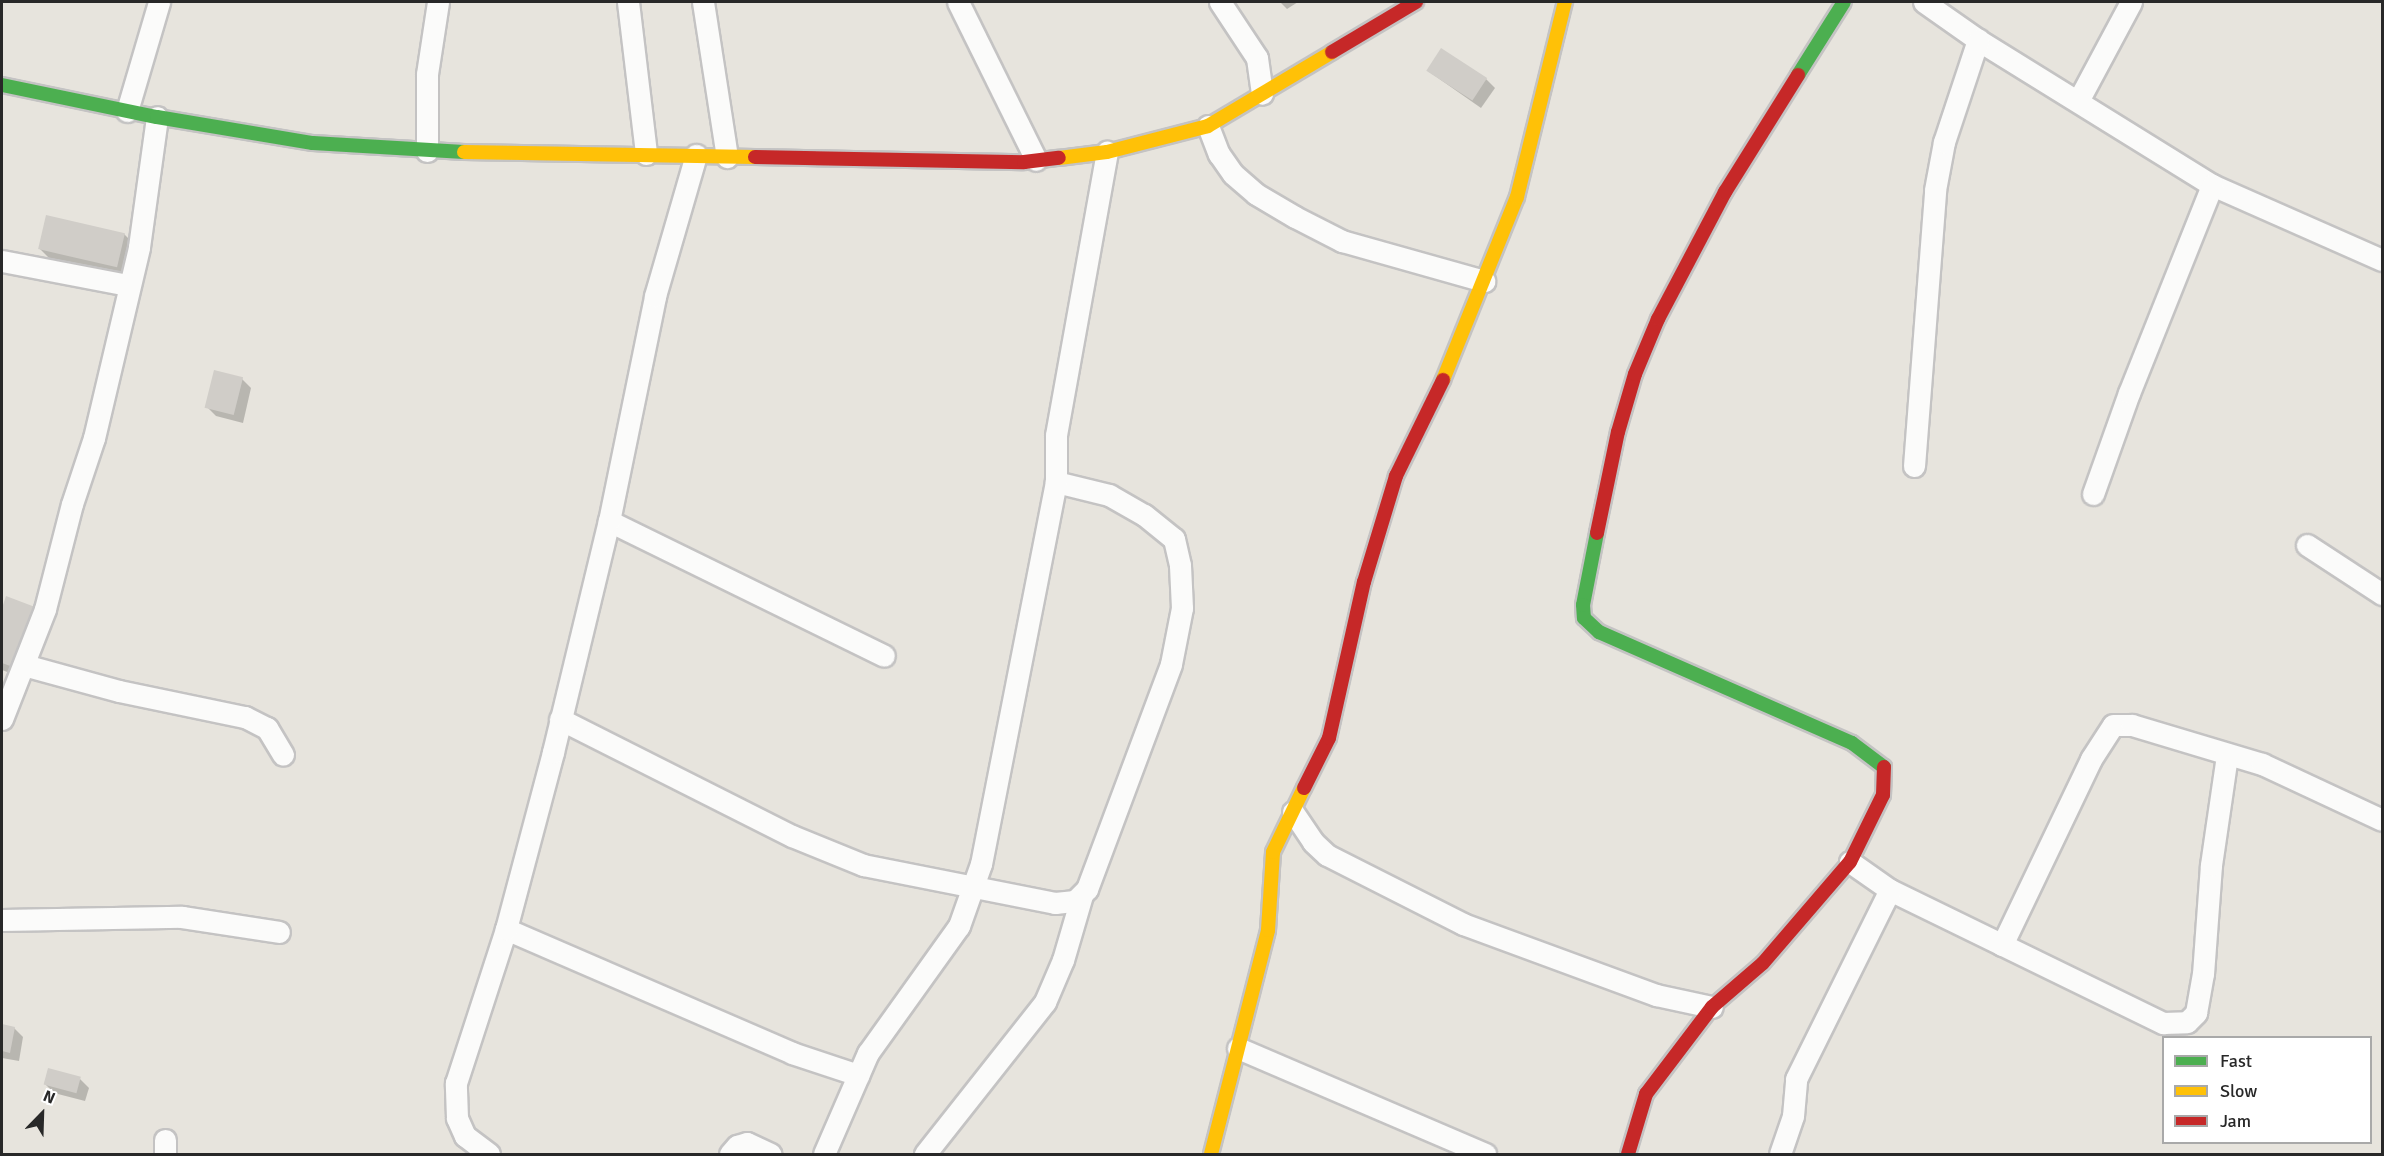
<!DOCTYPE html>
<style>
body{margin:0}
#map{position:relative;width:2384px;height:1156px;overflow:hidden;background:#e7e4dd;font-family:Signika,sans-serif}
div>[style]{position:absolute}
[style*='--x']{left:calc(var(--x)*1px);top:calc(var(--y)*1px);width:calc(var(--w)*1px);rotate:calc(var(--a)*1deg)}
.shadow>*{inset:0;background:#0003}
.building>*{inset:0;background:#d0cdc8;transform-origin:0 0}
.roads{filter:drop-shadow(2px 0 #c4c3c3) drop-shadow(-2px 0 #c4c3c3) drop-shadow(0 2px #c4c3c3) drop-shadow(0 -2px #c4c3c3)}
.street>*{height:21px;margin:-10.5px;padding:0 10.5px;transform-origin:10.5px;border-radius:10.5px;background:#fbfbfa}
.fast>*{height:14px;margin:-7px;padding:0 7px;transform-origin:7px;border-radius:7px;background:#4caf50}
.slow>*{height:14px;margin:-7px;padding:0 7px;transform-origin:7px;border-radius:7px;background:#ffc107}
.jam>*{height:14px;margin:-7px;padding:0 7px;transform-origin:7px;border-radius:7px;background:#c62828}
span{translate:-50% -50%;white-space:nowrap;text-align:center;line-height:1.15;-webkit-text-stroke:5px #fff;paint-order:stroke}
.frame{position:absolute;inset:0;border:3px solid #282828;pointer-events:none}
.legend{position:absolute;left:2162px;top:1036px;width:210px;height:108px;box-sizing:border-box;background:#fff;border:2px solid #a9a9a9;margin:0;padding:8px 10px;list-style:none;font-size:18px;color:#282828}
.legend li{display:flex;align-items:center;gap:12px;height:30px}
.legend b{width:30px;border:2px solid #a9a9a9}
.north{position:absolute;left:12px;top:1084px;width:60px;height:60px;-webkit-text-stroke:4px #fff;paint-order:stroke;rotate:23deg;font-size:16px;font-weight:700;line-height:24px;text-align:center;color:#282828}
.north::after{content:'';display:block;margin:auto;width:21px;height:27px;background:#282828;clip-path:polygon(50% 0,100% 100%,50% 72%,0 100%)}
</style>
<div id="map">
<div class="shadow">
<i style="clip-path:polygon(1280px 2px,1298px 2px,1287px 9px)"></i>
<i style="clip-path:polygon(1428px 71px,1486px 79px,1495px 88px,1481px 108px)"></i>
<i style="clip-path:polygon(124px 234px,138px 248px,130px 280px,53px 262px,40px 249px)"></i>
<i style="clip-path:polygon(242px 379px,251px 388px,243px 423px,216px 416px,207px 407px)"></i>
<i style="clip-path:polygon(7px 598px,26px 679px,2px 670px,2px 612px)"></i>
<i style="clip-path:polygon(2px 1026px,14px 1028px,23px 1037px,19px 1061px,2px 1058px)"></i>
<i style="clip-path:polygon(80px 1079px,89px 1088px,85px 1101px,54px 1093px,45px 1084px)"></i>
</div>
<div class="building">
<i style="left:1441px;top:48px;width:55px;height:27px;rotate:33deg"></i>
<i style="left:46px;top:215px;width:81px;height:35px;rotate:13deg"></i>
<i style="left:214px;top:370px;width:30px;height:39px;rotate:14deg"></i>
<i style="clip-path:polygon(6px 596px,35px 607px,13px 667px,2px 663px,2px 608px)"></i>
<i style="clip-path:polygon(2px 1024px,15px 1027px,10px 1053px,2px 1051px)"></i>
<i style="left:48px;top:1068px;width:34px;height:17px;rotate:15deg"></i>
</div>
<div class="roads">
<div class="street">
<i style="--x:628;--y:2;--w:153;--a:83.2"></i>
<i style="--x:703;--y:2;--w:157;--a:81.2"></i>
<i style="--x:958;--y:2;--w:176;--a:63.7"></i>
<i style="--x:1220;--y:2;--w:67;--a:56.5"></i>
<i style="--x:1257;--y:58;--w:36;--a:82"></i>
<i style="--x:1924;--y:2;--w:66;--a:35.1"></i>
<i style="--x:1978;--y:40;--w:275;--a:31.8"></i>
<i style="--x:2212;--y:185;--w:186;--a:23.8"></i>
<i style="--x:2078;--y:101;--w:112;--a:-61.8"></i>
<i style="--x:127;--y:111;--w:114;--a:-73.6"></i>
<i style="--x:1208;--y:126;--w:30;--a:69"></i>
<i style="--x:1219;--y:154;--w:24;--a:55"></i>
<i style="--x:1233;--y:174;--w:30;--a:41"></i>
<i style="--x:1256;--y:194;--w:45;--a:30.5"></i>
<i style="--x:1295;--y:217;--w:53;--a:27.1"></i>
<i style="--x:1342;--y:241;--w:148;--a:15.7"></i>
<i style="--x:427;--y:151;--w:77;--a:-90"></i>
<i style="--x:427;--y:74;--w:73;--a:-81.3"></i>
<i style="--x:2;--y:261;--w:128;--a:10.8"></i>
<i style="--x:1914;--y:466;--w:277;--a:-85.6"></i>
<i style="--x:1935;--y:190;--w:49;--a:-79.4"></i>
<i style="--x:1944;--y:142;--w:108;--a:-71.6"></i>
<i style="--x:2093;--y:494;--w:107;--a:-70.4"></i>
<i style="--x:2129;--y:393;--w:224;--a:-68.2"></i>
<i style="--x:609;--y:521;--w:306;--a:26.1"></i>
<i style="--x:2307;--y:545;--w:90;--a:33.2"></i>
<i style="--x:24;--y:665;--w:98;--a:15.3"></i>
<i style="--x:119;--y:691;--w:129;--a:11.7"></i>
<i style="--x:245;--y:717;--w:25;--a:27"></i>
<i style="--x:267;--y:728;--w:31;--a:59"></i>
<i style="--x:2;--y:719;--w:118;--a:-68.6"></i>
<i style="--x:45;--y:609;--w:108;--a:-75.6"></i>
<i style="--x:72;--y:504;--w:70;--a:-71.6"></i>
<i style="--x:94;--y:438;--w:196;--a:-76.7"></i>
<i style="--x:139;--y:247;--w:131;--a:-82.1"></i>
<i style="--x:560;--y:719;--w:260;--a:26.8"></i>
<i style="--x:792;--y:836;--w:77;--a:22.2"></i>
<i style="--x:863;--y:865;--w:196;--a:11.2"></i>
<i style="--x:1055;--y:903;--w:20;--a:-6"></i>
<i style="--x:1075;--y:901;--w:17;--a:-45"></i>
<i style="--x:1087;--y:889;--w:240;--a:-69.5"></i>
<i style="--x:1171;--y:664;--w:57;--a:-78.9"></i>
<i style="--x:1182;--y:608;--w:43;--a:-92.7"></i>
<i style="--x:1180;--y:565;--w:27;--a:-103"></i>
<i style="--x:1174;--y:539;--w:38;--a:-141"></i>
<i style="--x:1144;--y:515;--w:40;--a:-150.3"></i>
<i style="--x:1109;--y:495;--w:55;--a:-166.2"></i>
<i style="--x:1293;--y:812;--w:36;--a:56"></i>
<i style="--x:1313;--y:842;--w:19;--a:43"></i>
<i style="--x:1327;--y:855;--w:153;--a:26.9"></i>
<i style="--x:1463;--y:924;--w:206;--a:20.2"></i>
<i style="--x:1656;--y:995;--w:57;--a:12.1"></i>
<i style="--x:1890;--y:890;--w:304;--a:26"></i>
<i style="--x:2163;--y:1023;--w:24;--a:-2"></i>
<i style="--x:2187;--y:1022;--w:13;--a:-45"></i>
<i style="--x:2196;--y:1013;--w:40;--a:-80"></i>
<i style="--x:2203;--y:974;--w:109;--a:-85.8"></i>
<i style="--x:2211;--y:865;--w:111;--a:-81.7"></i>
<i style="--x:2;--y:920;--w:180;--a:-1"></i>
<i style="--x:182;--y:917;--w:98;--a:8.8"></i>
<i style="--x:506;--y:929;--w:312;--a:23.4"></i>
<i style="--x:792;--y:1053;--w:70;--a:18.4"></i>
<i style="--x:2002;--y:945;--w:206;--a:-64.4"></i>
<i style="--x:2091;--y:759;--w:40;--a:-57.1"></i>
<i style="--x:2113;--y:725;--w:19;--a:0"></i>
<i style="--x:2132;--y:725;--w:136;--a:16.7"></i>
<i style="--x:2262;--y:764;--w:132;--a:25"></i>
<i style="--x:1238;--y:1048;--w:269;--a:23.2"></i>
<i style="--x:165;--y:1154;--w:14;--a:-90"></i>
<i style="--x:489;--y:1154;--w:30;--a:-143"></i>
<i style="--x:465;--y:1136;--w:20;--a:-114"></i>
<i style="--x:457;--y:1118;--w:35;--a:-92"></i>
<i style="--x:456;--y:1083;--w:162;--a:-72"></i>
<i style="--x:506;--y:929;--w:183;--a:-75.1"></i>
<i style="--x:553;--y:752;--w:238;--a:-76.4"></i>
<i style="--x:609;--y:521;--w:230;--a:-78.4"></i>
<i style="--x:655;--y:296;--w:147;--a:-73.8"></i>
<i style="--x:730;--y:1154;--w:11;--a:-49"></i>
<i style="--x:737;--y:1146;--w:10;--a:-17"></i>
<i style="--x:747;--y:1143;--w:26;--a:25"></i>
<i style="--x:824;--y:1154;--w:110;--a:-66.5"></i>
<i style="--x:868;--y:1053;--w:156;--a:-54.4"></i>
<i style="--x:959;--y:926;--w:66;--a:-70.5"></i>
<i style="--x:981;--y:864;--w:389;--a:-78.9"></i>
<i style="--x:1056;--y:482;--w:47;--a:-90"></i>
<i style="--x:1056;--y:435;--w:288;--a:-79.8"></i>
<i style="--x:925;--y:1154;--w:194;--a:-51.7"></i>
<i style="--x:1045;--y:1002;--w:46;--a:-66.8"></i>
<i style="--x:1063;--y:960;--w:68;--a:-73.7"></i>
<i style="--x:1780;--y:1154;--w:40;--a:-71.1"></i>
<i style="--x:1793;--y:1116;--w:37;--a:-85"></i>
<i style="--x:1796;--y:1079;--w:211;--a:-63.6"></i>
<i style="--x:1890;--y:890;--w:49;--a:-145"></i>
</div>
<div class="fast">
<i style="--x:1798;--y:75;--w:86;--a:-57.8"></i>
<i style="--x:2;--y:85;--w:158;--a:11.7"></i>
<i style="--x:157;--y:117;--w:158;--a:9.5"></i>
<i style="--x:313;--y:143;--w:151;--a:3.4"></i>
<i style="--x:1597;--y:533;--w:73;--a:101"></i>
<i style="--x:1583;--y:605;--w:13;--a:86"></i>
<i style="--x:1584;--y:618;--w:21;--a:43"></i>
<i style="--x:1599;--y:632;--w:276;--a:23.7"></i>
<i style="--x:1852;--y:743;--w:40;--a:37"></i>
</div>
<div class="slow">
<i style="--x:464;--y:152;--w:291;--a:1"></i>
<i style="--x:1059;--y:158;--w:48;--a:-7.1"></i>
<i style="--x:1107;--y:152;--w:104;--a:-14.4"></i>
<i style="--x:1208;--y:126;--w:144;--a:-30.8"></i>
<i style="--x:1443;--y:380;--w:197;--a:-68"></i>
<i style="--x:1517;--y:197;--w:201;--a:-76.2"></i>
<i style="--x:1211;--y:1154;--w:231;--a:-75.7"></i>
<i style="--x:1268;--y:930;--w:78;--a:-86.3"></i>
<i style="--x:1273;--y:852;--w:71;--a:-64.2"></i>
</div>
<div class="jam">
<i style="--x:1332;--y:52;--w:98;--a:-30.8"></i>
<i style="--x:755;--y:157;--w:269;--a:1.1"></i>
<i style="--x:1024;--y:162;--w:35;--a:-7"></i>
<i style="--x:1597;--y:533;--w:103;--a:-78.3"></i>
<i style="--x:1618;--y:432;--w:60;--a:-73.7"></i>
<i style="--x:1635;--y:374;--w:60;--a:-67.3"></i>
<i style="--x:1658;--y:319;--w:144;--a:-62.2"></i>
<i style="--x:1725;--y:192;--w:138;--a:-58"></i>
<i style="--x:1304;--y:788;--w:56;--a:-63.4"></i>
<i style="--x:1329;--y:738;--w:160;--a:-77.4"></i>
<i style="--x:1364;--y:582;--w:111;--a:-73.2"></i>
<i style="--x:1396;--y:476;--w:107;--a:-63.9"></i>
<i style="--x:1628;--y:1154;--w:63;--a:-73.3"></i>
<i style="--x:1646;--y:1094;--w:109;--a:-52.8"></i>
<i style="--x:1712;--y:1007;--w:67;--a:-40.8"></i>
<i style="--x:1763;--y:963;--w:133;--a:-49.3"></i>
<i style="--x:1850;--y:862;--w:75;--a:-63.8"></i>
<i style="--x:1883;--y:795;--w:28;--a:-88"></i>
</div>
</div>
<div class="frame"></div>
<ul class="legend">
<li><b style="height:8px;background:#4caf50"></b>Fast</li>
<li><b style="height:8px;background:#ffc107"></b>Slow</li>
<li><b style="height:8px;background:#c62828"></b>Jam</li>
</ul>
<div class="north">N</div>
</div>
